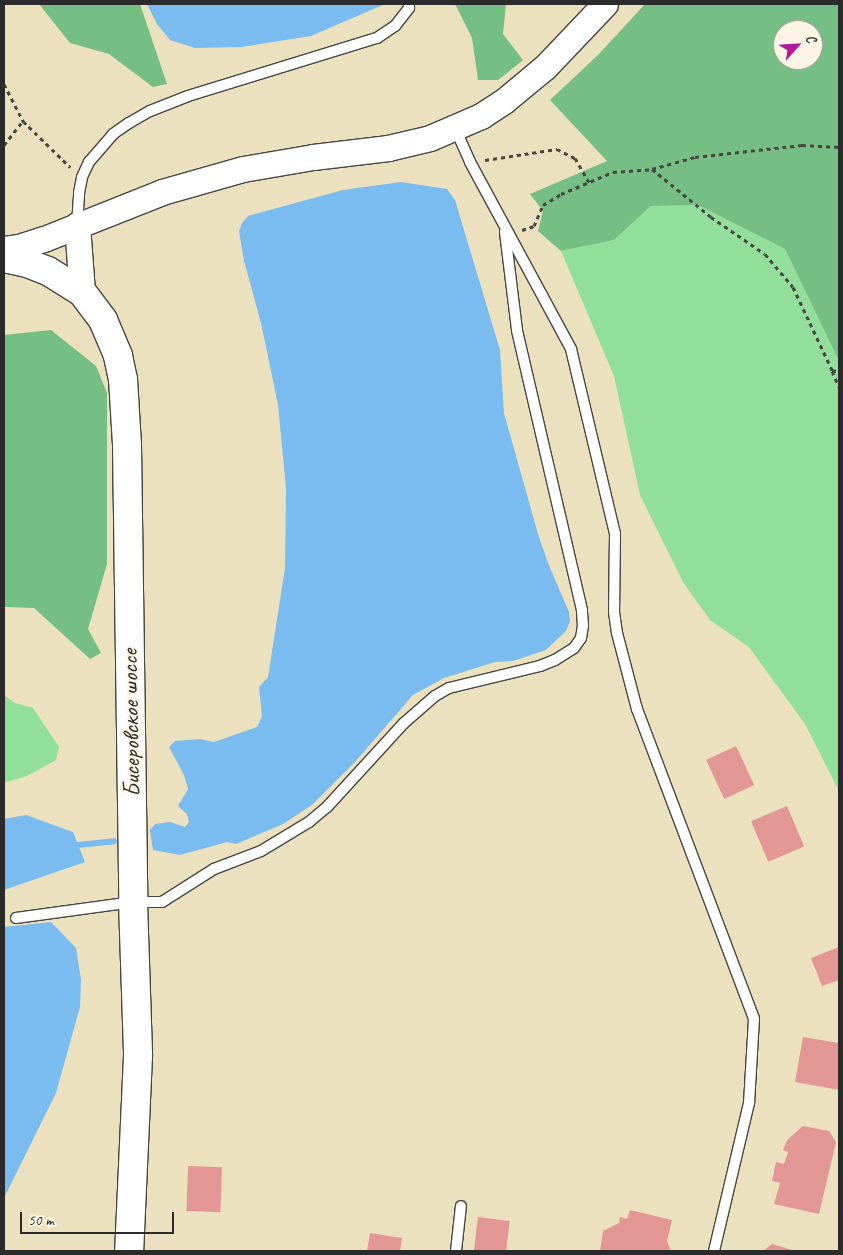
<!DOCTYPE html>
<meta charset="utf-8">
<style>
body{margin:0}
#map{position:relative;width:843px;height:1255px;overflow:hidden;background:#ece1be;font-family:Caveat,sans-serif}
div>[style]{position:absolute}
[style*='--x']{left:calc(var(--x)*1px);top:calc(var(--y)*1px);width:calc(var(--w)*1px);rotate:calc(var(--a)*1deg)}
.green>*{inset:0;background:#92df9c}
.forest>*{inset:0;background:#75be84}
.water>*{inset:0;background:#7abcef}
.stream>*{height:6px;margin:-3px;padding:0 3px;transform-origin:3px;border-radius:3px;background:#7abcef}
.building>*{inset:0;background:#e39795;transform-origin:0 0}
.path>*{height:3px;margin-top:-1.5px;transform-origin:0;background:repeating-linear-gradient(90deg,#484641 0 4px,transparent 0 8px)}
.roads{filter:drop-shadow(1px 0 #484641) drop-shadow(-1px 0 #484641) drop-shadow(0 1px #484641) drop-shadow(0 -1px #484641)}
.service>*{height:10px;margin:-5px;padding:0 5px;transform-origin:5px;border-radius:5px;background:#fff}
.tertiary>*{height:25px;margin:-12.5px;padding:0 12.5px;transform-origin:12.5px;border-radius:12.5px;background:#fff}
.secondary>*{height:28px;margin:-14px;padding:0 14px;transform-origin:14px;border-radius:14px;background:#fff}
span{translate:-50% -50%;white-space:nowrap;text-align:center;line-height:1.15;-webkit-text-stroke:4.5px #fcf5e5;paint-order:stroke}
.street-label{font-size:24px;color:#2b2b2b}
.frame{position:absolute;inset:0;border:5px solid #2b2b2b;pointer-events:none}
.north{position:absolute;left:773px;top:20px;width:50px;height:50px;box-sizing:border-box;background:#fcf5e5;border:1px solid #a8a49b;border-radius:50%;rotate:64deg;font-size:14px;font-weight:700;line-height:20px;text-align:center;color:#2b2b2b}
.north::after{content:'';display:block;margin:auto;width:18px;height:22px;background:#b5179e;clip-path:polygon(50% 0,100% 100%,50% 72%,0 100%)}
.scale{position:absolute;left:20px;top:1212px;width:154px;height:22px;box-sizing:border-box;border:2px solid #2b2b2b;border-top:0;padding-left:6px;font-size:15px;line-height:18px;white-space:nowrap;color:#2b2b2b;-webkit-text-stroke:4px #fcf5e5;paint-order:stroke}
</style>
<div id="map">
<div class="green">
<i style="clip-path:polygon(698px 205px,785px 249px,839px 361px,839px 791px,805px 724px,749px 647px,710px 620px,683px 582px,640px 495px,614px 376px,561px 251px,614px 240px,651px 206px)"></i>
<i style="clip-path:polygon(4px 695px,15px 703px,33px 708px,59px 747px,56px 760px,27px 776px,4px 783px)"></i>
</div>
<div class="forest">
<i style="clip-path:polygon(39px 4px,140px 4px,167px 84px,153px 87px,109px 54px,70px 43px)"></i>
<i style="clip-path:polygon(455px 4px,506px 4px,503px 34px,523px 60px,498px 80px,478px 80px,472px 38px)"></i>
<i style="clip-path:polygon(evenodd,645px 4px,839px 4px,839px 361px,785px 249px,698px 205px,651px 206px,614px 240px,561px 251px,538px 231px,543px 211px,530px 194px,607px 161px,550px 100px,599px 54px,645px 4px,783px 30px,813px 30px,813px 60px,783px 60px,783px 30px)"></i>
<i style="clip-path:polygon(51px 330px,96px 366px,107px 393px,107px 564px,88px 629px,101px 653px,90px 659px,34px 608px,4px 607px,4px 335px)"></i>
</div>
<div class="water">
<i style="clip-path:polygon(147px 4px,385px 4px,311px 36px,242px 47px,195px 48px,170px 40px,157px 24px)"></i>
<i style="clip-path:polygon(401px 182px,447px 189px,455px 200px,500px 350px,504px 413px,538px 534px,548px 563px,569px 612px,570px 621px,566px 631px,546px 650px,513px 661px,495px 662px,444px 678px,413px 695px,355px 762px,312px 805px,283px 824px,236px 844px,227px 842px,180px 855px,153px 850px,150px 830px,155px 824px,170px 822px,185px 827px,189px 822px,187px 814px,178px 806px,188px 789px,184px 775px,169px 747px,175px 741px,200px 739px,214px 742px,257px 727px,262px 716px,259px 687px,268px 677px,285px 568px,286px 488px,278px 405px,261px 323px,244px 261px,239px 231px,242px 223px,248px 216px,343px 190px)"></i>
<i style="clip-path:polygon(26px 815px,73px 832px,85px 862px,4px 890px,4px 819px)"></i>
<i style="clip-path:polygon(51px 922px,76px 948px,81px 980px,80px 1007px,56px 1093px,4px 1198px,4px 927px)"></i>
</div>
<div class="stream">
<i style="--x:78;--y:845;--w:36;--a:-6"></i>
</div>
<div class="building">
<i style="left:736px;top:746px;width:43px;height:33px;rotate:65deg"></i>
<i style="left:787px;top:806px;width:44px;height:39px;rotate:67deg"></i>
<i style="clip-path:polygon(839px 947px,839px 980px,822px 986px,811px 958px)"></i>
<i style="clip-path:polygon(803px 1037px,839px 1043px,839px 1090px,795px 1082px)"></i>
<i style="clip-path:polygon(803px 1126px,829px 1131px,836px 1142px,819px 1214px,774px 1204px,780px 1183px,772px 1181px,776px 1162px,784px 1164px,788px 1152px,783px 1150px,787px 1140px)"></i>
<i style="left:188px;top:1166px;width:34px;height:45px;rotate:2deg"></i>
<i style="clip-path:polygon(630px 1210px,672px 1220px,667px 1241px,671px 1251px,600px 1251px,603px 1231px,619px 1223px,620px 1217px,627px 1219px)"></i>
<i style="left:478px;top:1217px;width:32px;height:34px;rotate:7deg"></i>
<i style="clip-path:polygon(370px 1233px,402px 1238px,400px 1251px,367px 1251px)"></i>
<i style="clip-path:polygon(772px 1244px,796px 1251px,763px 1251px)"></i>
</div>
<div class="path">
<i style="--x:4;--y:84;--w:42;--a:62.8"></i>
<i style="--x:23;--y:121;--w:66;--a:44.4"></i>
<i style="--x:4;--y:145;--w:31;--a:-52"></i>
<i style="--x:485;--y:160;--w:73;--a:-8.7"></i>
<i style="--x:557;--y:149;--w:20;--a:27"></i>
<i style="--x:575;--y:158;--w:28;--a:60"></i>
<i style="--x:652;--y:169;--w:76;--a:39.1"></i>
<i style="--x:711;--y:217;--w:65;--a:34.4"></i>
<i style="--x:765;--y:254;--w:43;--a:49.7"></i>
<i style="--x:793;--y:287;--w:92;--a:64.8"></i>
<i style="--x:832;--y:370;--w:7;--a:16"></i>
<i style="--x:522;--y:230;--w:13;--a:-18"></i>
<i style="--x:534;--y:226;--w:23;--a:-67"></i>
<i style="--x:543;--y:205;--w:21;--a:-31"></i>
<i style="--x:561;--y:194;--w:56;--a:-22.9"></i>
<i style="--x:613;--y:172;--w:39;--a:-4"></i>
<i style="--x:652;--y:169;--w:45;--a:-15.6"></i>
<i style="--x:695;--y:157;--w:108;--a:-6.4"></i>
<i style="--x:802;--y:145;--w:37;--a:3"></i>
<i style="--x:832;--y:371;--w:17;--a:66"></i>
</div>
<div class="roads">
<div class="service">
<i style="--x:455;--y:128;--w:37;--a:66"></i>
<i style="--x:470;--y:162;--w:213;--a:61.6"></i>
<i style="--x:571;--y:349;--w:189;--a:76.6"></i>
<i style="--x:615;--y:533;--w:79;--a:90.7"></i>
<i style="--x:614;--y:612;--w:21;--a:82"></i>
<i style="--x:617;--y:633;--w:79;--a:75.3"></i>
<i style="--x:637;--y:709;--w:331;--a:69.3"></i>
<i style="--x:754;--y:1019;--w:84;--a:93.4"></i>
<i style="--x:749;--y:1103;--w:152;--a:103.3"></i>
<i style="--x:77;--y:224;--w:31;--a:-86"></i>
<i style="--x:79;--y:193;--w:16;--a:-79"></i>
<i style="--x:82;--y:177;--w:17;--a:-65"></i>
<i style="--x:89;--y:162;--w:37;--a:-49"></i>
<i style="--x:113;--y:134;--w:19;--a:-35"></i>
<i style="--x:129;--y:123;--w:24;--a:-30"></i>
<i style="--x:150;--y:111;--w:41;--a:-21.5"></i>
<i style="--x:188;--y:96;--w:198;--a:-17.1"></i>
<i style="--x:377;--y:38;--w:22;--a:-34"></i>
<i style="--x:395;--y:26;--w:23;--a:-52"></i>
<i style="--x:409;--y:8;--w:4;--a:-90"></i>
<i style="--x:16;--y:918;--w:118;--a:-7.8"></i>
<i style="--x:133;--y:902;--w:29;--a:0"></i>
<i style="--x:162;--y:902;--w:62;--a:-32.4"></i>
<i style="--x:214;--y:869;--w:50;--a:-21"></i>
<i style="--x:261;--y:851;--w:56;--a:-31.1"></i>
<i style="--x:309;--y:822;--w:23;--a:-40"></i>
<i style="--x:327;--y:807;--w:114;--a:-47.5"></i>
<i style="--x:404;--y:723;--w:41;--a:-41.1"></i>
<i style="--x:435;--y:696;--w:16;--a:-30"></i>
<i style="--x:449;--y:688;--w:94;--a:-13.6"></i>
<i style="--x:540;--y:666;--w:16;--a:-22"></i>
<i style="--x:555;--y:660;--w:22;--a:-32"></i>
<i style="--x:574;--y:648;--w:12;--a:-55"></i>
<i style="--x:581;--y:638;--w:12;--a:-81"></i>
<i style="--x:583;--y:626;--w:16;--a:-94"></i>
<i style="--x:582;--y:610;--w:287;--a:-103.1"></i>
<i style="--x:517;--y:330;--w:99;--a:-97"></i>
<i style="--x:456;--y:1251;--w:45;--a:-83.7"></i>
</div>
<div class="tertiary">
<i style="--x:77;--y:225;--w:67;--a:85.7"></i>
<i style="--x:4;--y:249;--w:15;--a:-8"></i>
<i style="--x:19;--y:247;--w:26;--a:-18"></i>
<i style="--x:44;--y:239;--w:127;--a:-21.7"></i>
<i style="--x:162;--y:192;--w:84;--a:-15.9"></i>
<i style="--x:243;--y:169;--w:71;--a:-9.7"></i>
<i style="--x:313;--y:157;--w:76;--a:-6.8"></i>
<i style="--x:388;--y:148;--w:43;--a:-13.4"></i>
<i style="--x:430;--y:138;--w:56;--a:-23.3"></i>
<i style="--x:481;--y:116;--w:27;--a:-33"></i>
<i style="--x:504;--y:101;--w:53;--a:-39.7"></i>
<i style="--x:545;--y:67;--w:87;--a:-46.4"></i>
</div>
<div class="secondary">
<i style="--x:4;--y:258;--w:24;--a:12"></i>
<i style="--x:27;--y:263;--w:22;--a:21"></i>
<i style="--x:48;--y:271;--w:40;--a:32"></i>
<i style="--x:82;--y:292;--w:35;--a:53"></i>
<i style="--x:103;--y:320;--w:39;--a:67"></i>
<i style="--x:118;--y:356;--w:24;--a:78"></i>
<i style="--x:123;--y:379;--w:66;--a:86.5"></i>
<i style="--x:127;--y:445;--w:457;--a:89.2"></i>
<i style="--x:133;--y:902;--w:154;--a:88.1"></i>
<i style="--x:138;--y:1056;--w:195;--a:92.6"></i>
</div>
</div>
<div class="street-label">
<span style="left:131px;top:723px;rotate:-91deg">Бисеровское шоссе</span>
</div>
<div class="frame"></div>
<div class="north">С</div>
<div class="scale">50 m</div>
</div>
